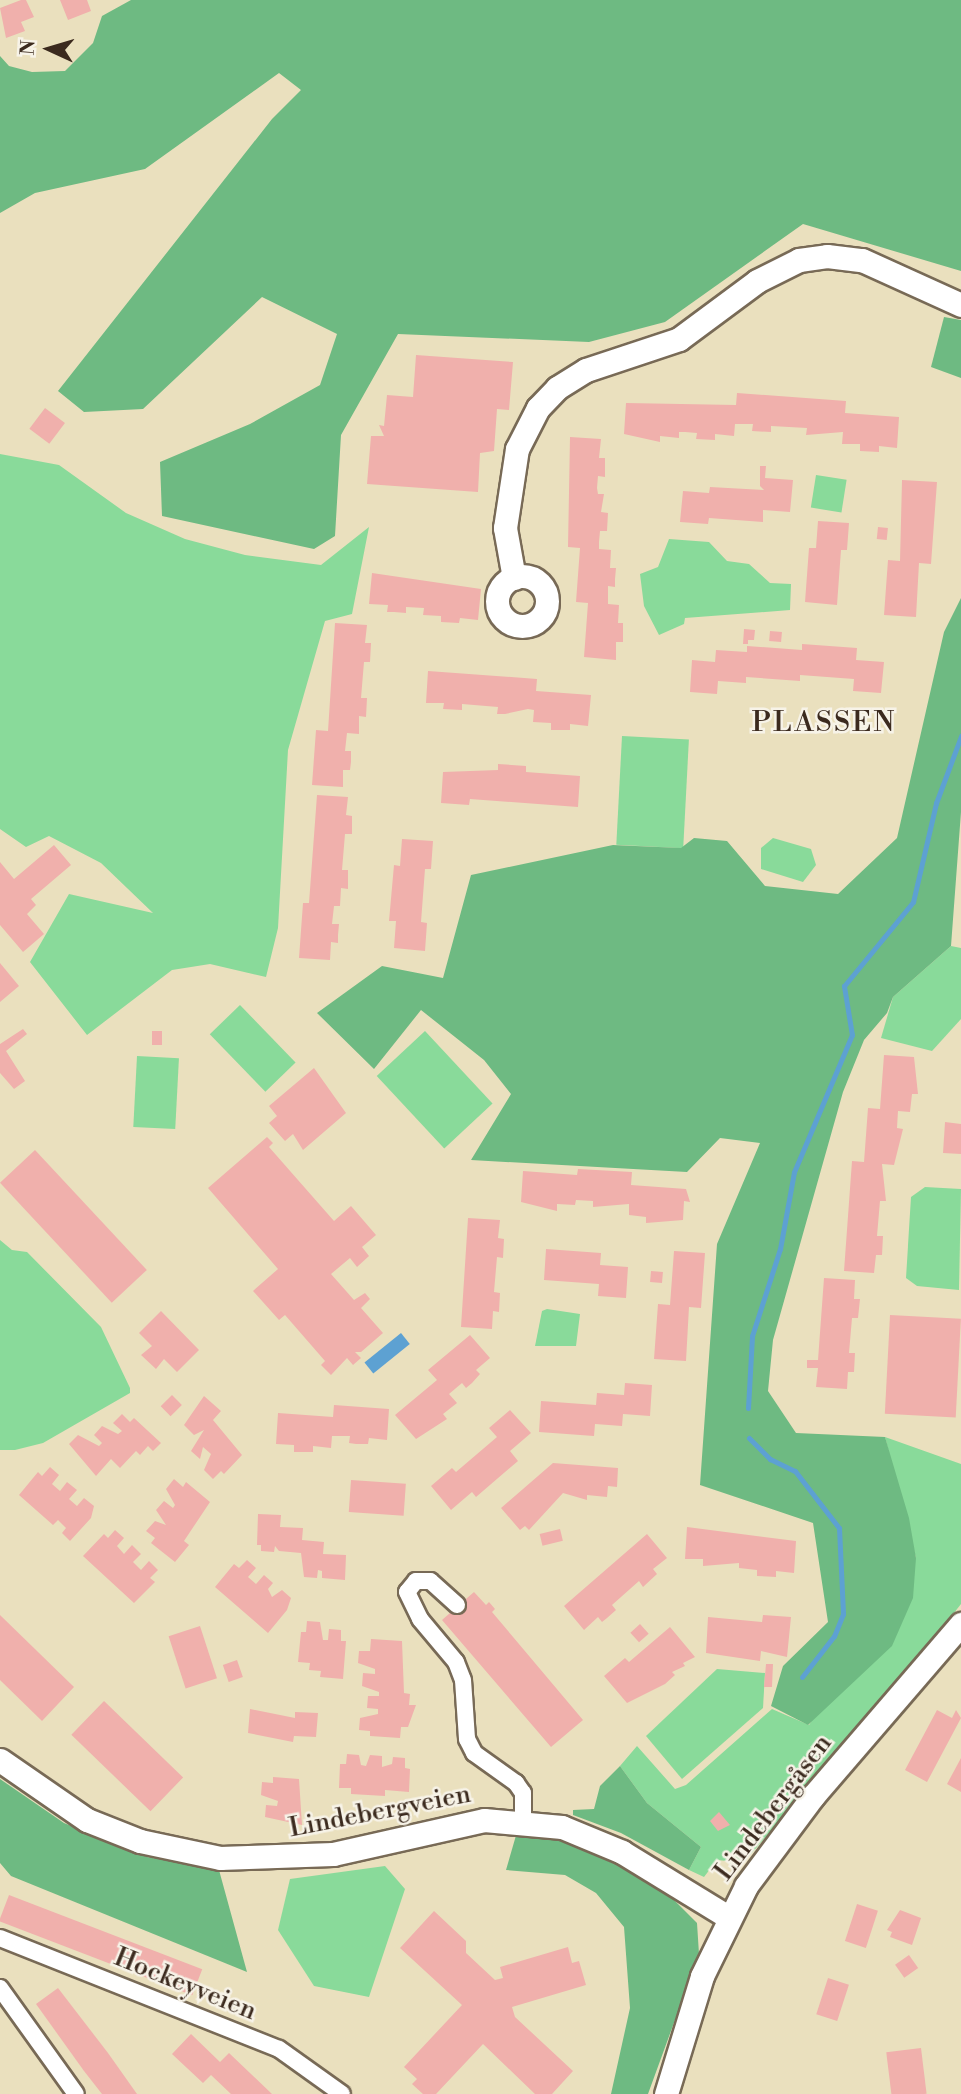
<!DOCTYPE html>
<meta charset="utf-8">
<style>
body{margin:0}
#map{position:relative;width:961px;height:2094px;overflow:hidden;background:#eae0be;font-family:"Libre Bodoni",serif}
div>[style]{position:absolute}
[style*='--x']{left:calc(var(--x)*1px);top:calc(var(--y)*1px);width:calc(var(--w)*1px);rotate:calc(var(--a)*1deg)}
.green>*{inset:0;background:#89da9a;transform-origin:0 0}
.forest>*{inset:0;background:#6eba82}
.water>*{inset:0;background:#5da1d2;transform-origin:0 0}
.stream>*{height:5px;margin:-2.5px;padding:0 2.5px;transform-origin:2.5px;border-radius:2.5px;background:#5da1d2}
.building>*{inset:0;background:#f0b0ac;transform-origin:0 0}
.roads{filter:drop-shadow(2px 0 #786a56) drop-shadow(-2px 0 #786a56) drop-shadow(0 2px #786a56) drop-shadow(0 -2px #786a56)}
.street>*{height:16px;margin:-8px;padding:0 8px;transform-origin:8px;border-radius:8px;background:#fff}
.secondary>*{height:23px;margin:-11.5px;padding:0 11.5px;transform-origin:11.5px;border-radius:11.5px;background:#fff}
.secondary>.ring{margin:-11.5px;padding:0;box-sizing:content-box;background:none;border:23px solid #fff;border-radius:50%}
span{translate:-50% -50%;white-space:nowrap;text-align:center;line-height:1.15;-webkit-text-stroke:5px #f7f3e8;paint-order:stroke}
.street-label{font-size:26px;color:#3b2a1e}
.neighbourhood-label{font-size:28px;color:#3b2a1e;letter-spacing:2px}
.north{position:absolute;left:14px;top:14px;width:70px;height:70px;-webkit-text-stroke:5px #f7f3e8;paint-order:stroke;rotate:274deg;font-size:19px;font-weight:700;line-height:28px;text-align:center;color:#3b2a1e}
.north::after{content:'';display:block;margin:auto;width:24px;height:32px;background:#3b2a1e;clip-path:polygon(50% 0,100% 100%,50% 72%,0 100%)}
</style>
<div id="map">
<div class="green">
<i style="clip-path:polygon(0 454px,59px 465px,126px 513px,185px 539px,245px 555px,321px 565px,369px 527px,352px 614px,325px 621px,288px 750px,278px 928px,266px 977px,210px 964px,172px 970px,87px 1035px,30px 962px,69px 894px,153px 913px,101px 863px,49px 836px,26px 847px,0 829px)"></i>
<i style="left:816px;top:475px;width:31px;height:33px;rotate:9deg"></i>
<i style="clip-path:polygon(669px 539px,709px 542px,727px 561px,749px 564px,770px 583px,791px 584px,790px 610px,685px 618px,684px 624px,659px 635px,644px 606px,640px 574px,658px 567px)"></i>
<i style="left:622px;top:736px;width:67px;height:109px;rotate:3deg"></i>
<i style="clip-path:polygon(773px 838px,811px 849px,816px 865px,803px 882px,761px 869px,761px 848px)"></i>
<i style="clip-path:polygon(951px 946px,961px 948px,961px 1019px,932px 1051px,881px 1038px,893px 997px)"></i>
<i style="left:240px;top:1005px;width:80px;height:42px;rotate:46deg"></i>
<i style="left:425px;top:1031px;width:99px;height:66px;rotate:47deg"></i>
<i style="left:137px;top:1056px;width:42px;height:71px;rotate:3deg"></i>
<i style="clip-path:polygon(925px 1187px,961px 1189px,959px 1290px,917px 1286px,906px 1278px,911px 1197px)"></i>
<i style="clip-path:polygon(0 1240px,12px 1250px,27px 1252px,101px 1327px,130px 1388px,130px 1393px,43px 1443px,15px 1450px,0 1450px)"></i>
<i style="clip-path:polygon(547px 1309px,580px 1314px,576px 1346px,535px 1346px,542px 1311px)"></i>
<i style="clip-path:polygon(885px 1437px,961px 1464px,961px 1604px,886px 1699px,736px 1871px,728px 1861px,717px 1860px,704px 1877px,689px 1870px,701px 1847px,647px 1803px,620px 1766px,637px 1746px,675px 1789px,686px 1785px,772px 1709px,809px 1725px,916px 1558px)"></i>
<i style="clip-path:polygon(717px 1669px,765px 1673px,763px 1708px,682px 1779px,646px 1736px)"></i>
<i style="clip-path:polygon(385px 1866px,405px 1889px,369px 1997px,314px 1986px,278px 1930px,290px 1879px)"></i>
</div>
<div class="forest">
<i style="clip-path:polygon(131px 0,961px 0,961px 271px,803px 224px,665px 322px,589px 342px,398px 334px,341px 435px,335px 536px,314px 549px,162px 516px,160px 462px,250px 424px,320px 385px,337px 334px,262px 297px,143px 409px,84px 412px,58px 391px,272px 119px,301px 90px,279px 73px,145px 169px,35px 193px,0 213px,0 56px,9px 66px,32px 72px,65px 71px,93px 43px,102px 16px)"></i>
<i style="clip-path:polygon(944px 317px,961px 320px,961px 378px,931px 367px)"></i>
<i style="clip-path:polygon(961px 598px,961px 812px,951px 946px,893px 997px,887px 1013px,864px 1040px,843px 1092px,773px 1340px,768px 1391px,796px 1433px,885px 1437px,909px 1518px,916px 1558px,913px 1598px,892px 1646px,808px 1725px,771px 1706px,783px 1666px,828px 1622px,813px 1523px,700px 1485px,717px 1244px,760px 1143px,720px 1138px,687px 1172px,471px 1160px,511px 1094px,484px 1060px,421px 1010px,374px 1069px,317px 1013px,382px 966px,443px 978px,471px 875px,613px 845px,681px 848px,694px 838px,727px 841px,765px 886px,838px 894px,897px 838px,944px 632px)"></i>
<i style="clip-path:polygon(620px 1766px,647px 1803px,701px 1847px,689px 1870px,621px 1833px,573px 1815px,573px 1810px,594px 1809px,600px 1786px)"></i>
<i style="clip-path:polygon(0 1779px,64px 1823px,147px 1857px,219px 1870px,247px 1972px,11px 1876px,0 1863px)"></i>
<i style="clip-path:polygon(517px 1832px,569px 1842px,660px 1886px,697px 1923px,699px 1954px,648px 2094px,611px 2094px,630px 2008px,624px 1927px,596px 1893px,565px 1875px,506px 1870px)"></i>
</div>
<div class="water">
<i style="left:401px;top:1333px;width:14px;height:47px;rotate:51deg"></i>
</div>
<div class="stream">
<i style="--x:748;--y:1408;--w:72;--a:-86.8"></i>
<i style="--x:752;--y:1336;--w:91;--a:-72.2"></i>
<i style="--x:780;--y:1249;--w:78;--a:-79.7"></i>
<i style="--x:794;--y:1172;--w:149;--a:-67.1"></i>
<i style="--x:852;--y:1035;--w:50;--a:-99.3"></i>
<i style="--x:844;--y:986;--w:109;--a:-50.6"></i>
<i style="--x:913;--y:902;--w:102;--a:-76.9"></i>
<i style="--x:936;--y:803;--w:72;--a:-69.5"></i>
<i style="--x:749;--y:1438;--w:30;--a:45"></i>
<i style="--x:770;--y:1459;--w:28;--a:26"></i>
<i style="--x:795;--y:1471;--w:72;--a:52.3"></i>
<i style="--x:839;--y:1528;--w:86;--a:87.3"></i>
<i style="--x:843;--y:1614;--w:24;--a:112"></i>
<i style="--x:834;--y:1636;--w:52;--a:128"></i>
</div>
<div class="building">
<i style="clip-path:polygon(21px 0,26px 0,34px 17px,21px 22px,25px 31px,6px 38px,0 8px)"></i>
<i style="clip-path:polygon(60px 0,87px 0,91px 11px,68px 20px)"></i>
<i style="clip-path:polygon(416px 355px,513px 362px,509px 410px,497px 409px,494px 451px,480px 453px,478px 492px,367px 484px,371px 436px,384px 436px,379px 425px,384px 426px,387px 395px,413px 397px)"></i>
<i style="clip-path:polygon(737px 393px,846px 401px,845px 413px,899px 417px,897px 448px,879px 446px,879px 452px,860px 451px,860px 444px,842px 444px,843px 432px,806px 435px,807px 428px,771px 426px,771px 432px,752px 431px,753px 424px,735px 424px,734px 436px,715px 434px,715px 440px,696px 439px,697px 433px,685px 432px,679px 432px,679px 438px,660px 436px,660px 442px,624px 434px,626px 403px,736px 405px)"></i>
<i style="left:45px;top:408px;width:25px;height:26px;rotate:37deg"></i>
<i style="clip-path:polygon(570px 437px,601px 439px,599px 458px,605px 458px,605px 477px,598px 476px,597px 488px,598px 494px,604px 494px,601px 512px,608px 513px,607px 531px,600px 531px,599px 542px,599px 549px,611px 550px,610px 568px,616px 568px,615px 579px,615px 587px,608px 586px,608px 604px,619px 605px,618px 623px,623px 623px,623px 642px,616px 642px,616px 660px,584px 657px,588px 603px,576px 602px,580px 548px,568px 547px)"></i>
<i style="clip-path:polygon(760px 466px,766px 466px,765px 478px,793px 480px,790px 512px,763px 510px,763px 522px,709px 518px,708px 524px,680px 522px,683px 491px,709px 493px,710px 487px,764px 490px,760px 486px)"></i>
<i style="clip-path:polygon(902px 480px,937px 482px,931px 564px,919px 563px,916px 617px,884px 615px,888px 560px,900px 561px)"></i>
<i style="clip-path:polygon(818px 521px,849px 523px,847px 550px,841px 550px,837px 605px,805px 602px,809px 548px,816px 548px)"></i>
<i style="left:878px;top:527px;width:10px;height:12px;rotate:6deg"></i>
<i style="clip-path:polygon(372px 573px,481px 589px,478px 620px,460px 618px,459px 623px,441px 622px,441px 616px,423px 615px,424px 608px,406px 607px,406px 613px,394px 612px,387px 612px,388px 605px,369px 604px)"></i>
<i style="clip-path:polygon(335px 623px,367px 625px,365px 643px,371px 643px,370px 662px,364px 662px,361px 698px,367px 698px,366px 717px,359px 716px,359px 734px,347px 733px,345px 751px,351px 751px,351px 762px,350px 770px,343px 770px,343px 787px,312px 785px,316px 730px,328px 731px)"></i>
<i style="clip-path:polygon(744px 629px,755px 630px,754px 640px,748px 640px,748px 644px,743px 644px)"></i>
<i style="left:770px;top:631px;width:12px;height:10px;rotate:5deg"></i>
<i style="clip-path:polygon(802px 644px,857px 648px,856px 660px,884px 662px,881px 693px,853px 691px,854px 679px,800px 675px,800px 681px,746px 677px,746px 683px,718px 681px,717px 694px,690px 692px,692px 660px,715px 662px,716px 650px,747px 652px,747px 646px,802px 650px)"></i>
<i style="clip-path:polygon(428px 671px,537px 679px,536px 691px,591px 695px,588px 726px,570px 724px,570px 730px,551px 730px,551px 723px,533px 722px,534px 710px,528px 709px,505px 714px,497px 714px,498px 707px,462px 704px,462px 710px,443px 709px,444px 703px,426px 703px)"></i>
<i style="clip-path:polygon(498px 764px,526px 766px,526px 772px,580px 776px,578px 807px,470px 799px,469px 805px,441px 803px,443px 772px,498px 770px)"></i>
<i style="clip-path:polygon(317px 795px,348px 797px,346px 815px,352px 816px,352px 834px,345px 834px,342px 870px,348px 870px,348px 889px,341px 888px,340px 906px,334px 906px,332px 924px,339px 924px,338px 935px,338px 943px,331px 942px,330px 960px,299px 958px,303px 903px,309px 903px)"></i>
<i style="clip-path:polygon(402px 839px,433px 841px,431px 869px,425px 869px,421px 922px,427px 923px,425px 951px,394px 948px,396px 921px,389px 921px,394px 865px,400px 866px)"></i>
<i style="clip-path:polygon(54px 845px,71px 865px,31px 899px,36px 905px,27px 914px,44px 934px,23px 952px,0 925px,0 862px,14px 879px)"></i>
<i style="clip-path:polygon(0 963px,19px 986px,0 1002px)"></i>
<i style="clip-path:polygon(23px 1029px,27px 1034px,6px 1051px,25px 1081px,14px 1089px,0 1073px,0 1044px)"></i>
<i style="left:152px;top:1031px;width:10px;height:14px"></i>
<i style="clip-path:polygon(884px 1055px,914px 1057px,918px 1094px,912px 1094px,910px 1112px,898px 1111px,897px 1128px,903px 1129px,894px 1165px,882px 1164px,886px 1201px,880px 1201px,877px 1236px,883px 1236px,882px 1255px,876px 1255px,874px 1273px,844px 1271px,852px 1161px,864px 1162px,868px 1108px,880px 1109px)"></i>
<i style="clip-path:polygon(314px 1068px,346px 1113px,303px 1150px,293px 1134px,285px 1141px,269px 1123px,277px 1116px,269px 1106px)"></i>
<i style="clip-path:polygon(945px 1122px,961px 1124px,961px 1154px,943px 1153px)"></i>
<i style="clip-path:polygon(267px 1137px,273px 1143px,269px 1147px,334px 1221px,351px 1206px,376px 1235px,362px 1247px,369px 1256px,357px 1267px,350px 1258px,331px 1274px,354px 1300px,365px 1293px,370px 1299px,361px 1308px,383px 1333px,361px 1352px,355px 1352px,361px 1358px,353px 1365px,347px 1358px,331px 1375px,321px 1365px,325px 1361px,285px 1315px,279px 1320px,253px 1291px,278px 1269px,208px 1188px)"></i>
<i style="left:35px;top:1150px;width:164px;height:48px;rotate:47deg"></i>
<i style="clip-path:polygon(578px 1169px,632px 1172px,631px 1185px,686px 1189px,690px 1202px,684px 1201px,683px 1220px,646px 1223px,646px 1217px,629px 1215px,629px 1204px,593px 1207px,593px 1201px,576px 1200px,575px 1205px,557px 1204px,557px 1211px,521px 1202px,523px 1171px,577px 1175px)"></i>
<i style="clip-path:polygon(468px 1218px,500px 1220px,498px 1238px,504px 1239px,503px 1258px,497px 1257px,494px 1292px,500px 1293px,499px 1312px,493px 1311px,492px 1329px,461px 1327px)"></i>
<i style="clip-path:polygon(546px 1249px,601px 1253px,600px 1265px,628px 1267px,626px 1298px,598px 1296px,599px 1284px,544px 1280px)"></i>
<i style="clip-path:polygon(674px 1251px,705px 1253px,701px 1308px,689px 1307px,686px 1361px,654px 1359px,658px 1304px,670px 1305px)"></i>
<i style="left:651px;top:1271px;width:12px;height:11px;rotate:5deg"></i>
<i style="clip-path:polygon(824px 1278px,855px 1280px,854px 1299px,860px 1299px,858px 1318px,852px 1318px,849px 1353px,855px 1353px,854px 1372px,848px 1372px,847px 1389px,816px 1387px,818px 1368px,807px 1368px,807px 1360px,818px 1360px)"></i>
<i style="clip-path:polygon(161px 1311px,199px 1350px,177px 1372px,164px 1359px,156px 1369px,141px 1355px,152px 1346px,139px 1333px)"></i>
<i style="left:890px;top:1315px;width:71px;height:99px;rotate:3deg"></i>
<i style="clip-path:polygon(470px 1335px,490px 1358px,476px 1370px,480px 1374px,472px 1383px,466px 1388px,462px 1383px,449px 1394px,457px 1403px,443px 1414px,447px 1419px,416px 1439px,395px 1415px,437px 1380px,428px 1370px)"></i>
<i style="clip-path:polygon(625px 1383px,652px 1385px,650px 1416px,623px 1414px,622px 1426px,595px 1424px,594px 1436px,539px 1432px,541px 1401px,596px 1405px,597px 1393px,624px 1395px)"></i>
<i style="left:172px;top:1395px;width:14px;height:16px;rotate:45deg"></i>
<i style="clip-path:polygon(204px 1396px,221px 1411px,213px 1420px,242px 1455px,224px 1474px,221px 1471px,213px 1479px,204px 1470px,211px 1454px,203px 1447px,200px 1459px,191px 1451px,204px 1430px,194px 1435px,184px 1425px)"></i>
<i style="clip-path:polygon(334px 1405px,389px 1409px,387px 1440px,369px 1438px,368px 1444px,356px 1444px,349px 1443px,350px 1436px,332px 1436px,331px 1448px,313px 1446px,313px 1452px,294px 1452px,294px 1445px,276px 1444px,278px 1413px,333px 1417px)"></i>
<i style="clip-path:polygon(510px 1410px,531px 1433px,510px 1451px,518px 1461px,476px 1497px,472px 1492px,451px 1510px,431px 1486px,452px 1468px,456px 1472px,497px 1437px,489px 1428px)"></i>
<i style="clip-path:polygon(122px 1414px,130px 1422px,134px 1418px,161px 1443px,153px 1451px,148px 1446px,140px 1455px,136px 1451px,120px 1468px,111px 1459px,96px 1476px,69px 1444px,78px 1435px,99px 1446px,102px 1443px,94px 1435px,102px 1426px,118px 1434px,122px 1431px,113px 1423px)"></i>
<i style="clip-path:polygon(553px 1463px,618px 1468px,617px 1487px,608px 1486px,607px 1497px,587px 1495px,587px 1500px,563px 1493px,529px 1530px,525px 1526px,520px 1530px,501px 1508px)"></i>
<i style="clip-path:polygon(50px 1467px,59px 1475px,52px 1484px,60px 1491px,67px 1482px,77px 1490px,69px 1499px,77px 1506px,84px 1498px,94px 1506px,91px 1518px,70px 1541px,62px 1533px,66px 1528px,58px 1520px,53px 1525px,19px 1495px,38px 1472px,42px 1476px)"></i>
<i style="clip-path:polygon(174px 1479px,183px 1487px,186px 1482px,210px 1502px,184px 1541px,189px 1545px,175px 1562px,151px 1543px,155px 1538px,146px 1531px,155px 1521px,166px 1525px,156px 1510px,164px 1501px,173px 1508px,175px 1505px,166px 1489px)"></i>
<i style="left:351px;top:1480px;width:55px;height:32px;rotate:4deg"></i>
<i style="clip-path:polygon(258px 1514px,281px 1515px,280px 1527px,303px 1528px,302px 1540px,324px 1542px,323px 1554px,346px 1555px,345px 1580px,322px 1578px,322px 1571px,318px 1570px,317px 1578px,304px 1577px,301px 1553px,279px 1551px,275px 1546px,274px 1552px,261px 1551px,261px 1545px,257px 1545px)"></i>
<i style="clip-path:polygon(687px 1527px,796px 1541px,794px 1573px,776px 1571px,776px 1577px,757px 1576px,757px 1570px,739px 1568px,739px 1563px,703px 1566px,703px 1559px,685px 1559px)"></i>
<i style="left:560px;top:1529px;width:12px;height:21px;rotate:76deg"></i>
<i style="clip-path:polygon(115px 1530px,124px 1538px,117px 1546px,124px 1554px,132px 1545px,141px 1554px,133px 1562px,141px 1570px,149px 1561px,158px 1570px,150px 1578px,155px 1582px,134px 1603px,83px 1556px,104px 1534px,108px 1538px)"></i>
<i style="clip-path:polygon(647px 1534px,667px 1558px,653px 1569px,657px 1574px,643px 1587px,639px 1581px,612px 1605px,616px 1610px,607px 1618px,602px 1622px,598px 1617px,584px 1630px,564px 1606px)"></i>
<i style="clip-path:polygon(247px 1560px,256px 1568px,248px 1577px,256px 1584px,264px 1575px,273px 1583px,268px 1589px,272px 1597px,282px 1590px,291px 1598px,287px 1610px,268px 1633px,215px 1587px,234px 1564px,239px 1568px)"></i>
<i style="clip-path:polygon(474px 1592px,486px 1605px,489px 1602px,495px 1609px,492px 1612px,583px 1720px,551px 1747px,442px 1620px)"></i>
<i style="clip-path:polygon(0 1615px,74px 1687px,42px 1721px,0 1680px)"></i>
<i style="clip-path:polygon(763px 1615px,791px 1617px,787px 1657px,761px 1651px,760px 1661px,706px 1653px,708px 1617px,762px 1622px)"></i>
<i style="clip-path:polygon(307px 1621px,320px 1622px,323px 1640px,328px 1640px,329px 1629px,341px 1630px,341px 1641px,346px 1641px,343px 1679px,320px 1677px,321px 1671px,309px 1670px,310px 1663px,298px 1662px,301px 1632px,306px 1632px)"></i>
<i style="left:640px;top:1624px;width:13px;height:13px;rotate:48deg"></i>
<i style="left:200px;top:1626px;width:55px;height:33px;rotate:72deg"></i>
<i style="clip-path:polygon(670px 1627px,695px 1657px,683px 1663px,685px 1666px,672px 1672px,675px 1675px,665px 1684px,627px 1703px,604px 1676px,625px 1658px,629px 1662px)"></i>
<i style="clip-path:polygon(371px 1639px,402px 1641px,404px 1693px,410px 1694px,409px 1705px,416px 1705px,408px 1727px,401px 1727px,400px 1738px,370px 1736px,370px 1731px,359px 1730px,360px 1718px,378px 1714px,378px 1709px,367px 1708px,368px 1696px,379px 1696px,379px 1692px,362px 1686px,363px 1673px,375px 1674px,375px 1669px,358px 1663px,359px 1651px,370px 1651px)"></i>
<i style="left:237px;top:1660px;width:18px;height:15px;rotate:71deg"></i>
<i style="clip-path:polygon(766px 1664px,773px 1664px,772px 1687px,764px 1687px)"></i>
<i style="left:104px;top:1701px;width:110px;height:47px;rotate:44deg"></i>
<i style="clip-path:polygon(250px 1709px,295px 1718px,295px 1712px,318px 1713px,316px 1737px,294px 1736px,293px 1742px,248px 1733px)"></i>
<i style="clip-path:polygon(937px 1710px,952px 1718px,956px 1710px,961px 1718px,927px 1782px,905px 1770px)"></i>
<i style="clip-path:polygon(347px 1754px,359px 1755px,361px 1765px,366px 1766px,370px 1755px,382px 1756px,382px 1767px,392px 1764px,393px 1757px,405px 1758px,405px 1768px,410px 1769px,409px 1792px,385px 1790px,385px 1796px,351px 1794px,351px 1788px,339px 1788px,340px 1764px,346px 1764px)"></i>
<i style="clip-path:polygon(961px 1758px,961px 1792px,947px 1784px)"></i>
<i style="clip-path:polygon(273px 1777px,299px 1779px,302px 1825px,265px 1817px,266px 1805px,277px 1806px,278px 1801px,261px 1795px,262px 1782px,273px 1783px)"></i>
<i style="clip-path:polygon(719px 1812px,730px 1825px,718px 1831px,710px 1821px)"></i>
<i style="left:9px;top:1895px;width:207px;height:28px;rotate:21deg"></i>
<i style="left:857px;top:1904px;width:22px;height:39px;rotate:18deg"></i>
<i style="clip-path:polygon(900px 1910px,921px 1918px,912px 1945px,890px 1937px,892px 1932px,887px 1930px)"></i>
<i style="clip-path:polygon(434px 1911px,466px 1941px,466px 1953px,495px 1980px,503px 1978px,500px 1967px,568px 1947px,572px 1963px,579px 1961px,586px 1985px,512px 2007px,515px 2017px,573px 2071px,552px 2094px,535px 2094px,483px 2044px,436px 2094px,423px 2094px,412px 2084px,417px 2079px,404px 2067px,462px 2005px,400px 1948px)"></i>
<i style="left:909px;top:1955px;width:16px;height:17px;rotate:55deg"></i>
<i style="left:828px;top:1978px;width:22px;height:38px;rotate:18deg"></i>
<i style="clip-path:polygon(58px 1988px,108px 2053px,137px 2094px,102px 2094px,84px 2071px,36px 2004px)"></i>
<i style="clip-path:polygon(191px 2034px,220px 2062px,229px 2053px,272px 2094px,231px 2094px,211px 2075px,203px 2083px,172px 2054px)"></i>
<i style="left:921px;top:2048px;width:46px;height:35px;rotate:83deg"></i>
</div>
<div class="roads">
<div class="street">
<i style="--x:457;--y:1605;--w:36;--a:-138"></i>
<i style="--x:430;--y:1581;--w:14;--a:180"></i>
<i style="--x:416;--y:1581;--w:14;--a:129"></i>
<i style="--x:407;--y:1592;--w:30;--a:64"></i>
<i style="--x:420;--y:1619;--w:56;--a:50.1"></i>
<i style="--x:456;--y:1662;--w:19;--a:69"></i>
<i style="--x:463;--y:1680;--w:59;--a:86.1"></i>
<i style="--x:467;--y:1739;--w:16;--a:63"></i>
<i style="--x:474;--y:1753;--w:52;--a:35.5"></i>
<i style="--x:516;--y:1783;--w:12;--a:55"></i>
<i style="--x:523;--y:1793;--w:27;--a:90"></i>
<i style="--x:0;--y:1938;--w:300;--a:21.7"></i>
<i style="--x:279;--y:2049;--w:77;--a:35.5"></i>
<i style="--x:0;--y:1988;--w:130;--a:54.4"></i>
</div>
<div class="secondary">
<i class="ring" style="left:497px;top:576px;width:27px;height:27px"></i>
<i style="--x:514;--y:578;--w:51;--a:-100.2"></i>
<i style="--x:505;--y:528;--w:80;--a:-81.4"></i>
<i style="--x:517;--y:449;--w:46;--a:-62.9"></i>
<i style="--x:538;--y:408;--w:28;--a:-46"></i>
<i style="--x:557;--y:388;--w:34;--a:-32"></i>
<i style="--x:586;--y:370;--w:98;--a:-18.4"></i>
<i style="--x:679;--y:339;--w:97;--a:-36.6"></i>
<i style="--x:757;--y:281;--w:47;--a:-26.6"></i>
<i style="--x:799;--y:260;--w:28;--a:-8"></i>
<i style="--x:827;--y:256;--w:35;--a:7"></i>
<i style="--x:862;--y:260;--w:109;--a:24.4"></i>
<i style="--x:0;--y:1760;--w:106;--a:34.6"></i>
<i style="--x:87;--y:1820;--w:57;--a:21.6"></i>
<i style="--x:140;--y:1841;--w:82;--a:12"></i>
<i style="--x:220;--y:1858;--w:113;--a:-2"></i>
<i style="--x:333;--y:1854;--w:155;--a:-12.7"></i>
<i style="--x:484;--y:1820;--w:78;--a:5.1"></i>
<i style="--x:562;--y:1827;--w:65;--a:22.6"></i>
<i style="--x:622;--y:1852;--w:124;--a:31.5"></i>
<i style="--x:666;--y:2094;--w:123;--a:-73"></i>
<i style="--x:702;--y:1976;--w:100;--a:-63.9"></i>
<i style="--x:746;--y:1886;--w:112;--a:-53.3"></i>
<i style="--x:813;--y:1796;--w:227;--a:-49.3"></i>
</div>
</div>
<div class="street-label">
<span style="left:774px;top:1808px;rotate:-53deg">Lindebergåsen</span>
<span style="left:380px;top:1812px;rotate:-11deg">Lindebergveien</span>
<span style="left:185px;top:1985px;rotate:22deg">Hockeyveien</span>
</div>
<div class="neighbourhood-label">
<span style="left:824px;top:723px">PLASSEN</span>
</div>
<div class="north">N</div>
</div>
